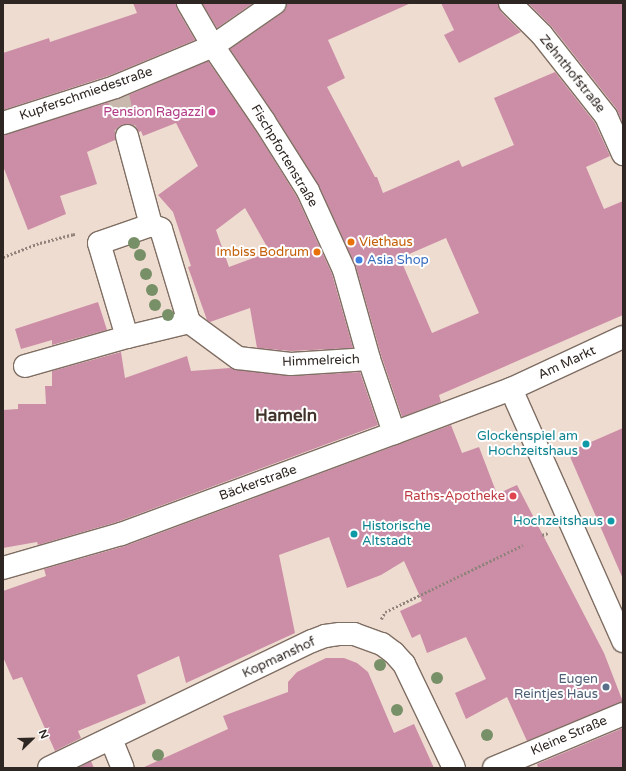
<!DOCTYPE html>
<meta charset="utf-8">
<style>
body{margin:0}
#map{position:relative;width:626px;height:771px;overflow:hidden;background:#efdcd0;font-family:"Varela Round",sans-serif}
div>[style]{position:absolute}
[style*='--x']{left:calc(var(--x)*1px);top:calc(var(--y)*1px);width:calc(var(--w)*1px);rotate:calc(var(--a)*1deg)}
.building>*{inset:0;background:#cc8ea7}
.minor-tunnel>*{height:22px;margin-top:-11px;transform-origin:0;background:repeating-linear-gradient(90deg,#c8b8ad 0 22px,transparent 0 33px)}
.path>*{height:2.5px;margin-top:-1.25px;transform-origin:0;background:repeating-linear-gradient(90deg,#91837b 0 2px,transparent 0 4px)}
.roads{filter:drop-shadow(1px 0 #7f6e63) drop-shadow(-1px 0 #7f6e63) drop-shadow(0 1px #7f6e63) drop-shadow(0 -1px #7f6e63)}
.minor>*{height:22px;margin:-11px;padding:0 11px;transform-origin:11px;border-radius:11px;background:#fff}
.trees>*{width:12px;height:12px;margin:-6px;border-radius:50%;background:#789067}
.dots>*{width:11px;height:11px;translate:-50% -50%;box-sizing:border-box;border:2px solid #fff;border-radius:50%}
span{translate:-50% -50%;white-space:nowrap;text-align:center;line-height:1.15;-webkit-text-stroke:4px #fff;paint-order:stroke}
.street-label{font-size:13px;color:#2e2622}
.hotel-label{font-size:13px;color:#b23c85}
.right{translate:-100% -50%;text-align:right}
.food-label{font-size:13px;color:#c56008}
.left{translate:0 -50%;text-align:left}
.shop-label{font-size:13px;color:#366cbe}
.culture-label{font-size:13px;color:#0d838f}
.health-label{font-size:13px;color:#be3a42}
.service-label{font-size:13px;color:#4e5e75}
.district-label{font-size:17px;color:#42332a;font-weight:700}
.frame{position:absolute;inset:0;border:4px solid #2e2622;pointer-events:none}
.north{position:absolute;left:12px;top:719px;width:40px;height:40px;-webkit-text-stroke:3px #fff;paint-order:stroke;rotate:67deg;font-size:11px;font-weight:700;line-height:16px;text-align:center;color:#2e2622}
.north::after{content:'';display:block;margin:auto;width:14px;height:18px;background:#2e2622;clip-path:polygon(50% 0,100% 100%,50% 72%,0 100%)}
</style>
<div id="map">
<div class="building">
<i style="clip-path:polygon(133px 3px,176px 3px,177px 9px,195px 40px,111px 75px,3px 110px,3px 53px,49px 38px,50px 42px,137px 13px)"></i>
<i style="clip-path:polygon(202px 3px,253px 3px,217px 28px)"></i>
<i style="clip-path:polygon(evenodd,287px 3px,411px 3px,328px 40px,345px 78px,327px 87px,375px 177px,377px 177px,383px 193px,459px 160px,462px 167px,514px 145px,494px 98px,555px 72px,595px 123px,610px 156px,586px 167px,604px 209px,623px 201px,623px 315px,439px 395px,441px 402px,402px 417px,381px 355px,356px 267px,319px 186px,274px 114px,230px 49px,282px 13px,286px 9px,287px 3px,446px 238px,479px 313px,432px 333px,400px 258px,446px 238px)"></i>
<i style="clip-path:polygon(441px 3px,498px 3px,501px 12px,521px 32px,459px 63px,444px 35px,454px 30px)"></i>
<i style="clip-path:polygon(528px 3px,623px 3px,623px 123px,616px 108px,552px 27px)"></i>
<i style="clip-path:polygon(evenodd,208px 61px,254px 128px,297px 197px,332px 274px,353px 348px,291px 351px,257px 348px,250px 308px,210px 322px,207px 320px,188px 267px,191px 266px,173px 212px,158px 195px,198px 166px,176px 123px,143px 136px,141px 131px,139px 132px,131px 124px,124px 124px,118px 127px,115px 133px,115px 140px,87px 152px,97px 184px,60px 196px,66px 214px,28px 230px,3px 166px,3px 135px,119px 99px,208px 61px,245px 208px,270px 252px,229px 267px,216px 230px,245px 208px)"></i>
<i style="clip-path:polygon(98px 302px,107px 330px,52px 345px,52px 340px,21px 349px,15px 329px)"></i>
<i style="clip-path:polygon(121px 352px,125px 378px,187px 356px,191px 371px,230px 368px,237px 370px,292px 376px,360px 372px,378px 425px,117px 522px,38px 545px,37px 542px,3px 548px,3px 410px,18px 409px,18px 404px,46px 404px,45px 386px,52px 386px,52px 371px)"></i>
<i style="clip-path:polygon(451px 425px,462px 453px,479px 447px,497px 494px,517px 485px,604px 653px,623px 702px,527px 741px,507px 697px,466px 719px,455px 693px,486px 679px,466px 637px,427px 653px,420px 634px,412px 638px,400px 611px,422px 601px,404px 561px,381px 575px,347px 588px,329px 537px,279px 555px,295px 633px,186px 683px,179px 656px,137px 675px,146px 703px,78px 731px,81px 738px,55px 751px,22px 677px,13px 680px,3px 657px,3px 591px,46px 576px,44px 569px,125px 546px)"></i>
<i style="clip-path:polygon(623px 428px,623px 579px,568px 452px)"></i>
<i style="clip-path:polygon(326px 658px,344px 658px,357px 663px,368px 672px,394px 733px,414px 724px,434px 768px,142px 768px,228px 729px,223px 716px,288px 692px,288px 682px,297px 672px)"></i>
<i style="clip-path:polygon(623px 728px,623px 768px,538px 768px,537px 764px)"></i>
<i style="clip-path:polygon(91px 761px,94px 768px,78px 768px)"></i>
</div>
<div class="minor-tunnel">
<i style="--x:118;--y:95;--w:42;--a:77.6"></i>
</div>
<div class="path">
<i style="--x:3;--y:257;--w:40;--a:-21"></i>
<i style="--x:40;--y:243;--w:34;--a:-15"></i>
<i style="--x:73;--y:234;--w:3;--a:18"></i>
<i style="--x:542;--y:535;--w:6;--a:-18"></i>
<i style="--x:381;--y:619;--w:8;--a:-60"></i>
<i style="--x:385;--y:612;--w:153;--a:-25.9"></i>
</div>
<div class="roads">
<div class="minor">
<i style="--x:188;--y:3;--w:50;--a:59.8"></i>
<i style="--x:213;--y:46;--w:91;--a:55.8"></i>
<i style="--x:264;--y:121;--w:83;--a:57.8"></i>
<i style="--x:308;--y:191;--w:87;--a:65.5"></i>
<i style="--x:344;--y:270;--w:92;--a:74.3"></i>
<i style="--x:369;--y:359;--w:78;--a:71.3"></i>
<i style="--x:510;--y:3;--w:45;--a:45"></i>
<i style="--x:542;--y:35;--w:103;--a:51.7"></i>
<i style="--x:606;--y:116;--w:42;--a:65.9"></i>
<i style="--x:3;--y:123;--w:118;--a:-17.8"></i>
<i style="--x:115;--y:87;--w:106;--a:-22.7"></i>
<i style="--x:213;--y:46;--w:75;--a:-34.7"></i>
<i style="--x:127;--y:136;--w:92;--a:74.9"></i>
<i style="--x:151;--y:225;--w:55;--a:160.9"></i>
<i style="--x:99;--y:243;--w:98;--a:73.4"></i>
<i style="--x:127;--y:337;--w:64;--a:-13.6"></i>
<i style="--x:189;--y:322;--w:97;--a:-106.8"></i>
<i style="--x:161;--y:229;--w:11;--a:-158"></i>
<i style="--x:189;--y:322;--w:61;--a:36.3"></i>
<i style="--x:238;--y:358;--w:53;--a:6.5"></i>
<i style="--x:291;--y:364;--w:78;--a:-3.7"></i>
<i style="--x:25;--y:366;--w:106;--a:-15.9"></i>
<i style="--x:511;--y:389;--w:276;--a:66"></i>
<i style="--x:3;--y:568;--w:123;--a:-16.1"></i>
<i style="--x:121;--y:534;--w:291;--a:-20.3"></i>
<i style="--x:394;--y:433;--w:125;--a:-20.6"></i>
<i style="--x:511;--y:389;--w:123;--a:-24.9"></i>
<i style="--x:111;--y:739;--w:31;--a:68"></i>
<i style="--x:49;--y:768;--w:292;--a:-25.8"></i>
<i style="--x:312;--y:641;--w:14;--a:-21"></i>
<i style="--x:325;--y:636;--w:15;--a:-8"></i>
<i style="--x:340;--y:634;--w:14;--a:0"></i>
<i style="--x:354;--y:634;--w:30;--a:20"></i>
<i style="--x:382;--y:644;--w:15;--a:37"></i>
<i style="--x:394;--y:653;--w:15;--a:48"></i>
<i style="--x:404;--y:664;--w:115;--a:64.3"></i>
<i style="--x:494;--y:768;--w:140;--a:-22.7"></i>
</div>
</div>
<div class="trees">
<i style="left:134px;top:243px"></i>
<i style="left:140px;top:255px"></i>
<i style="left:146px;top:274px"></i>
<i style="left:152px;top:290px"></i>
<i style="left:155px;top:305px"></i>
<i style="left:168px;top:315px"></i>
<i style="left:380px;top:665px"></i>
<i style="left:437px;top:678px"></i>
<i style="left:397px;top:710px"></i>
<i style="left:487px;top:735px"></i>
<i style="left:158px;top:755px"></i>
</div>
<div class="dots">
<i style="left:212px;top:112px;background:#d1479c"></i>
<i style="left:351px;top:242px;background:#e8710a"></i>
<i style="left:317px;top:252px;background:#e8710a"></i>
<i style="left:359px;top:260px;background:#3f7fe0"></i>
<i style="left:586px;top:444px;background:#0f9aa8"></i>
<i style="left:513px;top:496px;background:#e0444e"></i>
<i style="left:611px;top:521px;background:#0f9aa8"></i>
<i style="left:354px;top:534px;background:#0f9aa8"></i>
<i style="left:606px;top:687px;background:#5c6f8a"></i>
</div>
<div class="street-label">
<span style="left:572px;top:74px;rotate:51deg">Zehnthofstraße</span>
<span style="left:86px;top:94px;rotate:-19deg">Kupferschmiedestraße</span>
<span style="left:284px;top:156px;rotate:59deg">Fischpfortenstraße</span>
<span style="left:321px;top:361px;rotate:-2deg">Himmelreich</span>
<span style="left:567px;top:363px;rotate:-25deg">Am Markt</span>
<span style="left:258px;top:483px;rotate:-20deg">Bäckerstraße</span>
<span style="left:279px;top:658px;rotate:-25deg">Kopmanshof</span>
<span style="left:569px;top:736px;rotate:-23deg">Kleine Straße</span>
</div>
<div class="hotel-label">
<span class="right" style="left:204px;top:112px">Pension Ragazzi</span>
</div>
<div class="food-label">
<span class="left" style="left:359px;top:242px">Viethaus</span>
<span class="right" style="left:309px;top:252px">Imbiss Bodrum</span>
</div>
<div class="shop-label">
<span class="left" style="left:367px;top:260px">Asia Shop</span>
</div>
<div class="culture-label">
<span class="right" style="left:578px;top:444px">Glockenspiel am<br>Hochzeitshaus</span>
<span class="right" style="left:603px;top:521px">Hochzeitshaus</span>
<span class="left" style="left:362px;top:534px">Historische<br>Altstadt</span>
</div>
<div class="health-label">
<span class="right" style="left:505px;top:496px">Raths-Apotheke</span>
</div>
<div class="service-label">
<span class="right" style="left:598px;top:687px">Eugen<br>Reintjes Haus</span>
</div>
<div class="district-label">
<span style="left:286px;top:416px">Hameln</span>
</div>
<div class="frame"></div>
<div class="north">N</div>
</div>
